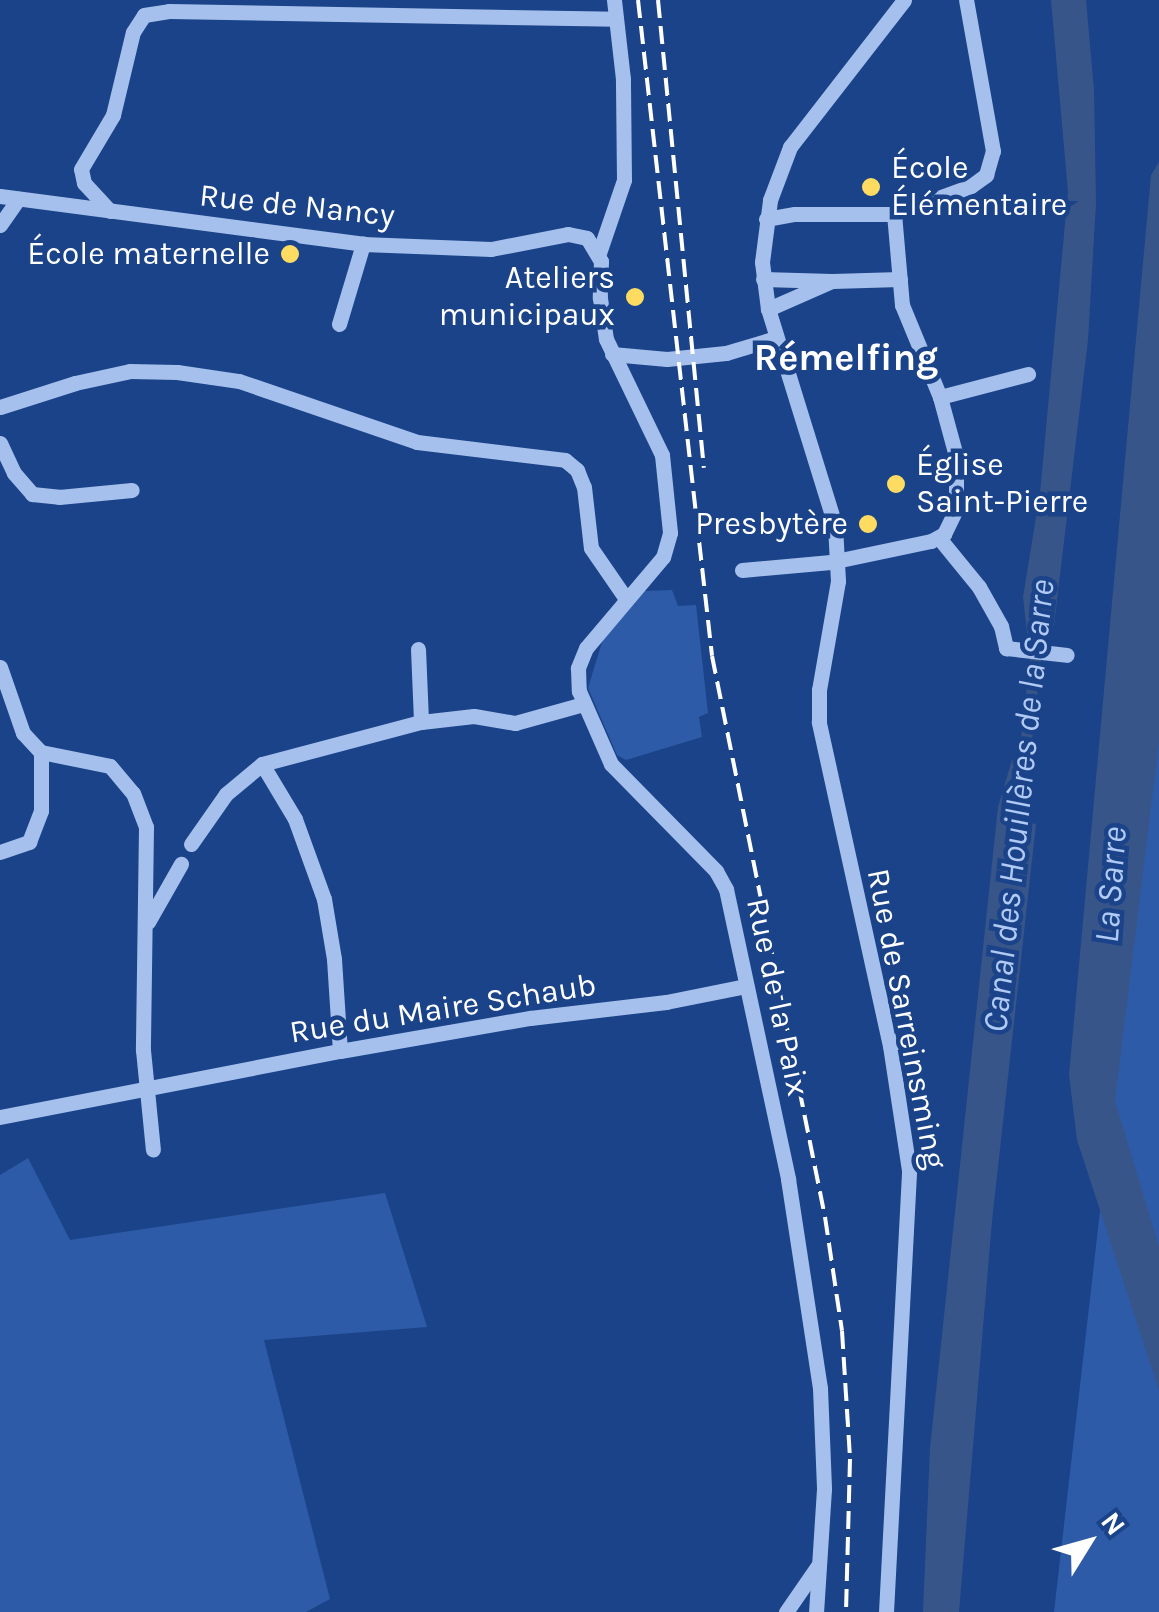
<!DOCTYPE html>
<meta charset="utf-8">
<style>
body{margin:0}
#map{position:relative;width:1159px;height:1612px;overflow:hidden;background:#1b4389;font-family:Karla,sans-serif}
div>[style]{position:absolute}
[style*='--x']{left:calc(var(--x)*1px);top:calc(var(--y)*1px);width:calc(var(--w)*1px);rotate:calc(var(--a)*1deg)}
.green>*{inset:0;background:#2e5ba7}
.water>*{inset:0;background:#385589}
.minor>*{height:15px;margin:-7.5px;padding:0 7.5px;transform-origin:7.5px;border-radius:7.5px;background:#a5c0ec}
.rail>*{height:4px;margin-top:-2px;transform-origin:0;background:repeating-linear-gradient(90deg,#fff 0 18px,transparent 0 26px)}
.dots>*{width:28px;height:28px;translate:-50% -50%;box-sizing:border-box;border:5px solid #1b4389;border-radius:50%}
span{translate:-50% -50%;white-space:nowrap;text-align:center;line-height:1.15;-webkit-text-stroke:9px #1b4389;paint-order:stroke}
.poi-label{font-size:32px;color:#fff}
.left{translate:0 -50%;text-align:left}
.right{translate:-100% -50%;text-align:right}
.street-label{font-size:32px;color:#fff}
.water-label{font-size:35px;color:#b0caf4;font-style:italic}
.quarter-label{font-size:38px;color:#fff;font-weight:700}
.north{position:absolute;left:1039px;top:1492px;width:100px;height:100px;-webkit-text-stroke:8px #1b4389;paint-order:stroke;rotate:53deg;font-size:28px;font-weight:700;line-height:40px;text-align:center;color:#fff}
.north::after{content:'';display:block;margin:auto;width:35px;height:45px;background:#fff;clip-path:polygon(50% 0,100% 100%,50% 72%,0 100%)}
</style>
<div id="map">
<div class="green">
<i style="clip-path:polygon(672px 590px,678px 606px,696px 605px,708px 713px,699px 717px,702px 737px,626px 760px,617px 755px,588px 688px,603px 639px,644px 591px)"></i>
<i style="clip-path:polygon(1159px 684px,1159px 1612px,1054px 1612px,1133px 924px)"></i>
<i style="clip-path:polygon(28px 1158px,70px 1240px,385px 1193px,427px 1327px,264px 1340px,330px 1599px,306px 1612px,0 1612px,0 1175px)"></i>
</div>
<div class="water">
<i style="clip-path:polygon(1051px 0,1086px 0,1094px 90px,1096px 203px,1088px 340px,1054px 625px,1041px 660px,1031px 750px,1025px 822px,1036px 824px,992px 1221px,959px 1612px,923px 1612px,930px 1448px,998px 807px,1012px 760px,1019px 757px,1030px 659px,1023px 597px,1040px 493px,1068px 192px)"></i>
<i style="clip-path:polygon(1159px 162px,1159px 742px,1115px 1101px,1159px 1247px,1159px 1390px,1077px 1140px,1069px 1075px,1151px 175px)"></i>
</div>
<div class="minor">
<i style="--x:0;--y:196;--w:366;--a:7.5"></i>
<i style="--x:363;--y:244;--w:128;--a:2.2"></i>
<i style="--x:491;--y:249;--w:78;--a:-11"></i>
<i style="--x:568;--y:234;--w:19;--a:12"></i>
<i style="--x:110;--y:211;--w:38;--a:-133"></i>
<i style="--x:84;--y:183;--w:14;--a:-102"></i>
<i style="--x:81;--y:169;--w:63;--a:-59.3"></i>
<i style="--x:113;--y:115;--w:85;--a:-76.5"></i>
<i style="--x:133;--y:32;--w:20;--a:-57"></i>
<i style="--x:144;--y:15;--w:25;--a:-9"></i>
<i style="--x:169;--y:11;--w:447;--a:1"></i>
<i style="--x:766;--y:219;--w:29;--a:-10"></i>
<i style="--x:795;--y:214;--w:99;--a:0"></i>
<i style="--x:894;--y:214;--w:82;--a:-20"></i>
<i style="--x:971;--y:186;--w:19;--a:-36"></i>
<i style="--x:986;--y:175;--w:25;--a:-74"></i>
<i style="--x:993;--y:151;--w:153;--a:-100.1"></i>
<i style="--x:0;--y:225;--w:32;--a:-55"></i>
<i style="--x:587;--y:238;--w:27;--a:59"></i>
<i style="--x:601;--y:261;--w:37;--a:92"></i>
<i style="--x:600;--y:298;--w:41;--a:81.7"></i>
<i style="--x:606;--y:339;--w:129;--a:64.2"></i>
<i style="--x:662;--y:455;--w:78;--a:84.1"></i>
<i style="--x:670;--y:533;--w:25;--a:106"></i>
<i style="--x:663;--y:557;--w:119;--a:130.2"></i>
<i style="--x:586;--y:648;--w:22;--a:112"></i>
<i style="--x:578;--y:668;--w:23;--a:88"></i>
<i style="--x:579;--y:691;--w:80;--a:66.3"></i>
<i style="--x:611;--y:764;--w:150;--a:45.5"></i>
<i style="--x:716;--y:871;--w:21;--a:61"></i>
<i style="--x:726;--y:889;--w:297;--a:77.9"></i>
<i style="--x:788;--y:1179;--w:211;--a:81.3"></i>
<i style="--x:820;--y:1388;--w:101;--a:87.7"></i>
<i style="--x:824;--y:1489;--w:123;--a:93.7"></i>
<i style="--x:599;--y:253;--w:77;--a:-71.1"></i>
<i style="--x:624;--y:180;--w:101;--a:-90.6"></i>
<i style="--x:623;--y:79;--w:80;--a:-96.5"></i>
<i style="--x:763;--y:279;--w:69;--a:1.7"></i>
<i style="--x:832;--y:281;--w:70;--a:156.4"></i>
<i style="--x:832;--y:281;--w:68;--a:-1.7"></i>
<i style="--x:339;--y:324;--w:84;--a:-73.3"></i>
<i style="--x:612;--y:354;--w:55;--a:5.2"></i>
<i style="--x:667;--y:359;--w:59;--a:-5.8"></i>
<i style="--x:726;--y:353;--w:52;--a:-16.7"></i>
<i style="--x:940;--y:397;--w:91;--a:-14.6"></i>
<i style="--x:0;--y:407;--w:79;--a:-17.7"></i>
<i style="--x:75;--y:383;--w:56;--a:-12.3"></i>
<i style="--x:130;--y:371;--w:47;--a:1.2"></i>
<i style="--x:177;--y:372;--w:63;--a:8.3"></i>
<i style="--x:239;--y:381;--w:188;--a:18.9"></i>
<i style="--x:417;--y:442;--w:149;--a:6.9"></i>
<i style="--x:565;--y:460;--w:16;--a:40"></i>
<i style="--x:577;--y:470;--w:18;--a:68"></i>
<i style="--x:584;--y:487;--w:61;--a:83.5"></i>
<i style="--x:591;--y:548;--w:62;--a:55.5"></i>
<i style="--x:0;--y:443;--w:33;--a:65"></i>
<i style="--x:14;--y:473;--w:28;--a:49"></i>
<i style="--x:32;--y:494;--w:27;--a:6"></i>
<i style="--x:59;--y:497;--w:73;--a:-5.5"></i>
<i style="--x:939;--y:538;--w:63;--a:50.8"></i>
<i style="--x:979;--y:587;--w:45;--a:60.6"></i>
<i style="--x:1001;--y:626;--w:23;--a:77"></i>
<i style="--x:1006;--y:648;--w:61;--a:6.5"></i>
<i style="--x:742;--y:570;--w:89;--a:-5.1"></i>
<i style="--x:831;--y:562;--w:102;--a:-11.9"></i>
<i style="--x:931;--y:541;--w:15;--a:-28"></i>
<i style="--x:944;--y:534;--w:28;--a:-64"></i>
<i style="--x:956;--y:509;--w:53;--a:-90"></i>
<i style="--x:956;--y:456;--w:61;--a:-105.2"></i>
<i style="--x:940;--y:397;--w:100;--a:-112.4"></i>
<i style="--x:902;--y:305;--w:91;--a:-95"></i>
<i style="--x:418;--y:649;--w:73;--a:87.6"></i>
<i style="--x:0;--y:667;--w:70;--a:70.8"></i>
<i style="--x:23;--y:733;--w:26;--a:47"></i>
<i style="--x:41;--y:752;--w:70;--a:11.5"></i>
<i style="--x:110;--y:766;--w:35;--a:50"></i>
<i style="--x:133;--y:793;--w:36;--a:69"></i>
<i style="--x:146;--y:827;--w:223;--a:90.8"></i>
<i style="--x:143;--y:1050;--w:100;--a:84.3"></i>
<i style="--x:262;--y:764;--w:64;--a:59"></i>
<i style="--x:295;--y:819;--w:85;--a:70.1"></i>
<i style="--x:324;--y:899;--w:61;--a:80.5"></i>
<i style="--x:334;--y:959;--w:92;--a:86.3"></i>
<i style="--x:191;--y:844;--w:61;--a:-55"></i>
<i style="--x:226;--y:794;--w:47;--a:-39.8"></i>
<i style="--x:262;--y:764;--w:164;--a:-14.8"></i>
<i style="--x:421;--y:722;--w:53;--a:-6.5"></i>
<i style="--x:474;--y:716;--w:42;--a:9.7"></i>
<i style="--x:515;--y:723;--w:71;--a:-15.6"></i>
<i style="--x:0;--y:852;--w:31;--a:-19"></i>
<i style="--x:29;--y:842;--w:33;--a:-69"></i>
<i style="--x:41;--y:811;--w:59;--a:-90"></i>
<i style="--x:148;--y:922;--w:67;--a:-60.4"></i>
<i style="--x:0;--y:1117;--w:346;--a:-11"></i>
<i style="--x:340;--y:1051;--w:193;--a:-9.9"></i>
<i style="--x:530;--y:1018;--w:137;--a:-6.7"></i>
<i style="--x:666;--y:1002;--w:82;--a:-11.3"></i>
<i style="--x:786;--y:1612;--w:55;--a:-55.4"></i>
<i style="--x:886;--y:1612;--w:443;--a:-87"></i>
<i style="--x:909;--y:1170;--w:125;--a:-98.7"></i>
<i style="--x:890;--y:1046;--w:332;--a:-102.4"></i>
<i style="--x:819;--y:722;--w:32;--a:-90"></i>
<i style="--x:819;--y:690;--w:111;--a:-80.1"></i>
<i style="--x:838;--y:581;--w:56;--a:-93.1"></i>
<i style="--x:835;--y:525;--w:226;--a:-107.2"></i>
<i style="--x:768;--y:309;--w:47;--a:-97.3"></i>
<i style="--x:762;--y:262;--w:63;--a:-82.6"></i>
<i style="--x:770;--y:200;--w:57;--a:-69.3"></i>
<i style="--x:790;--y:147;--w:186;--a:-52.2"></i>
</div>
<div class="rail">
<i style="--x:638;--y:0;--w:660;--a:83.56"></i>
<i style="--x:712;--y:656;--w:572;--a:78.61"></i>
<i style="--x:825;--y:1217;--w:115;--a:81.5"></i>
<i style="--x:842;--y:1331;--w:128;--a:86.4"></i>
<i style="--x:850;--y:1459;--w:153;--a:91.5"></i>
<i style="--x:658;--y:0;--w:470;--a:84.4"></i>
</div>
<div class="dots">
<i style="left:871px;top:187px;background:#fedc61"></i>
<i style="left:290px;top:254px;background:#fedc61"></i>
<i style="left:635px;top:297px;background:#fedc61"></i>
<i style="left:896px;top:484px;background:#fedc61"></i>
<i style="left:868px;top:524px;background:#fedc61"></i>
</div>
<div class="poi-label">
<span class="left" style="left:891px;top:187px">École<br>Élémentaire</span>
<span class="right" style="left:270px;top:254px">École maternelle</span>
<span class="right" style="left:615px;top:297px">Ateliers<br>municipaux</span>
<span class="left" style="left:916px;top:484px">Église<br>Saint-Pierre</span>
<span class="right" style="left:848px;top:524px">Presbytère</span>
</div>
<div class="street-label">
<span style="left:297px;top:206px;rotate:6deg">Rue de Nancy</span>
<span style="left:777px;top:997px;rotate:78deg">Rue de la Paix</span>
<span style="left:443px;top:1009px;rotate:-9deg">Rue du Maire Schaub</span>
<span style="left:906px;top:1019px;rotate:79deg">Rue de Sarreinsming</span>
</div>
<div class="water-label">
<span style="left:1019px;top:806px;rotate:-84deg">Canal des Houillères de la Sarre</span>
<span style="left:1111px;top:885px;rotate:-86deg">La Sarre</span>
</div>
<div class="quarter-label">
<span style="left:846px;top:358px">Rémelfing</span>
</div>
<div class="north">N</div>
</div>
